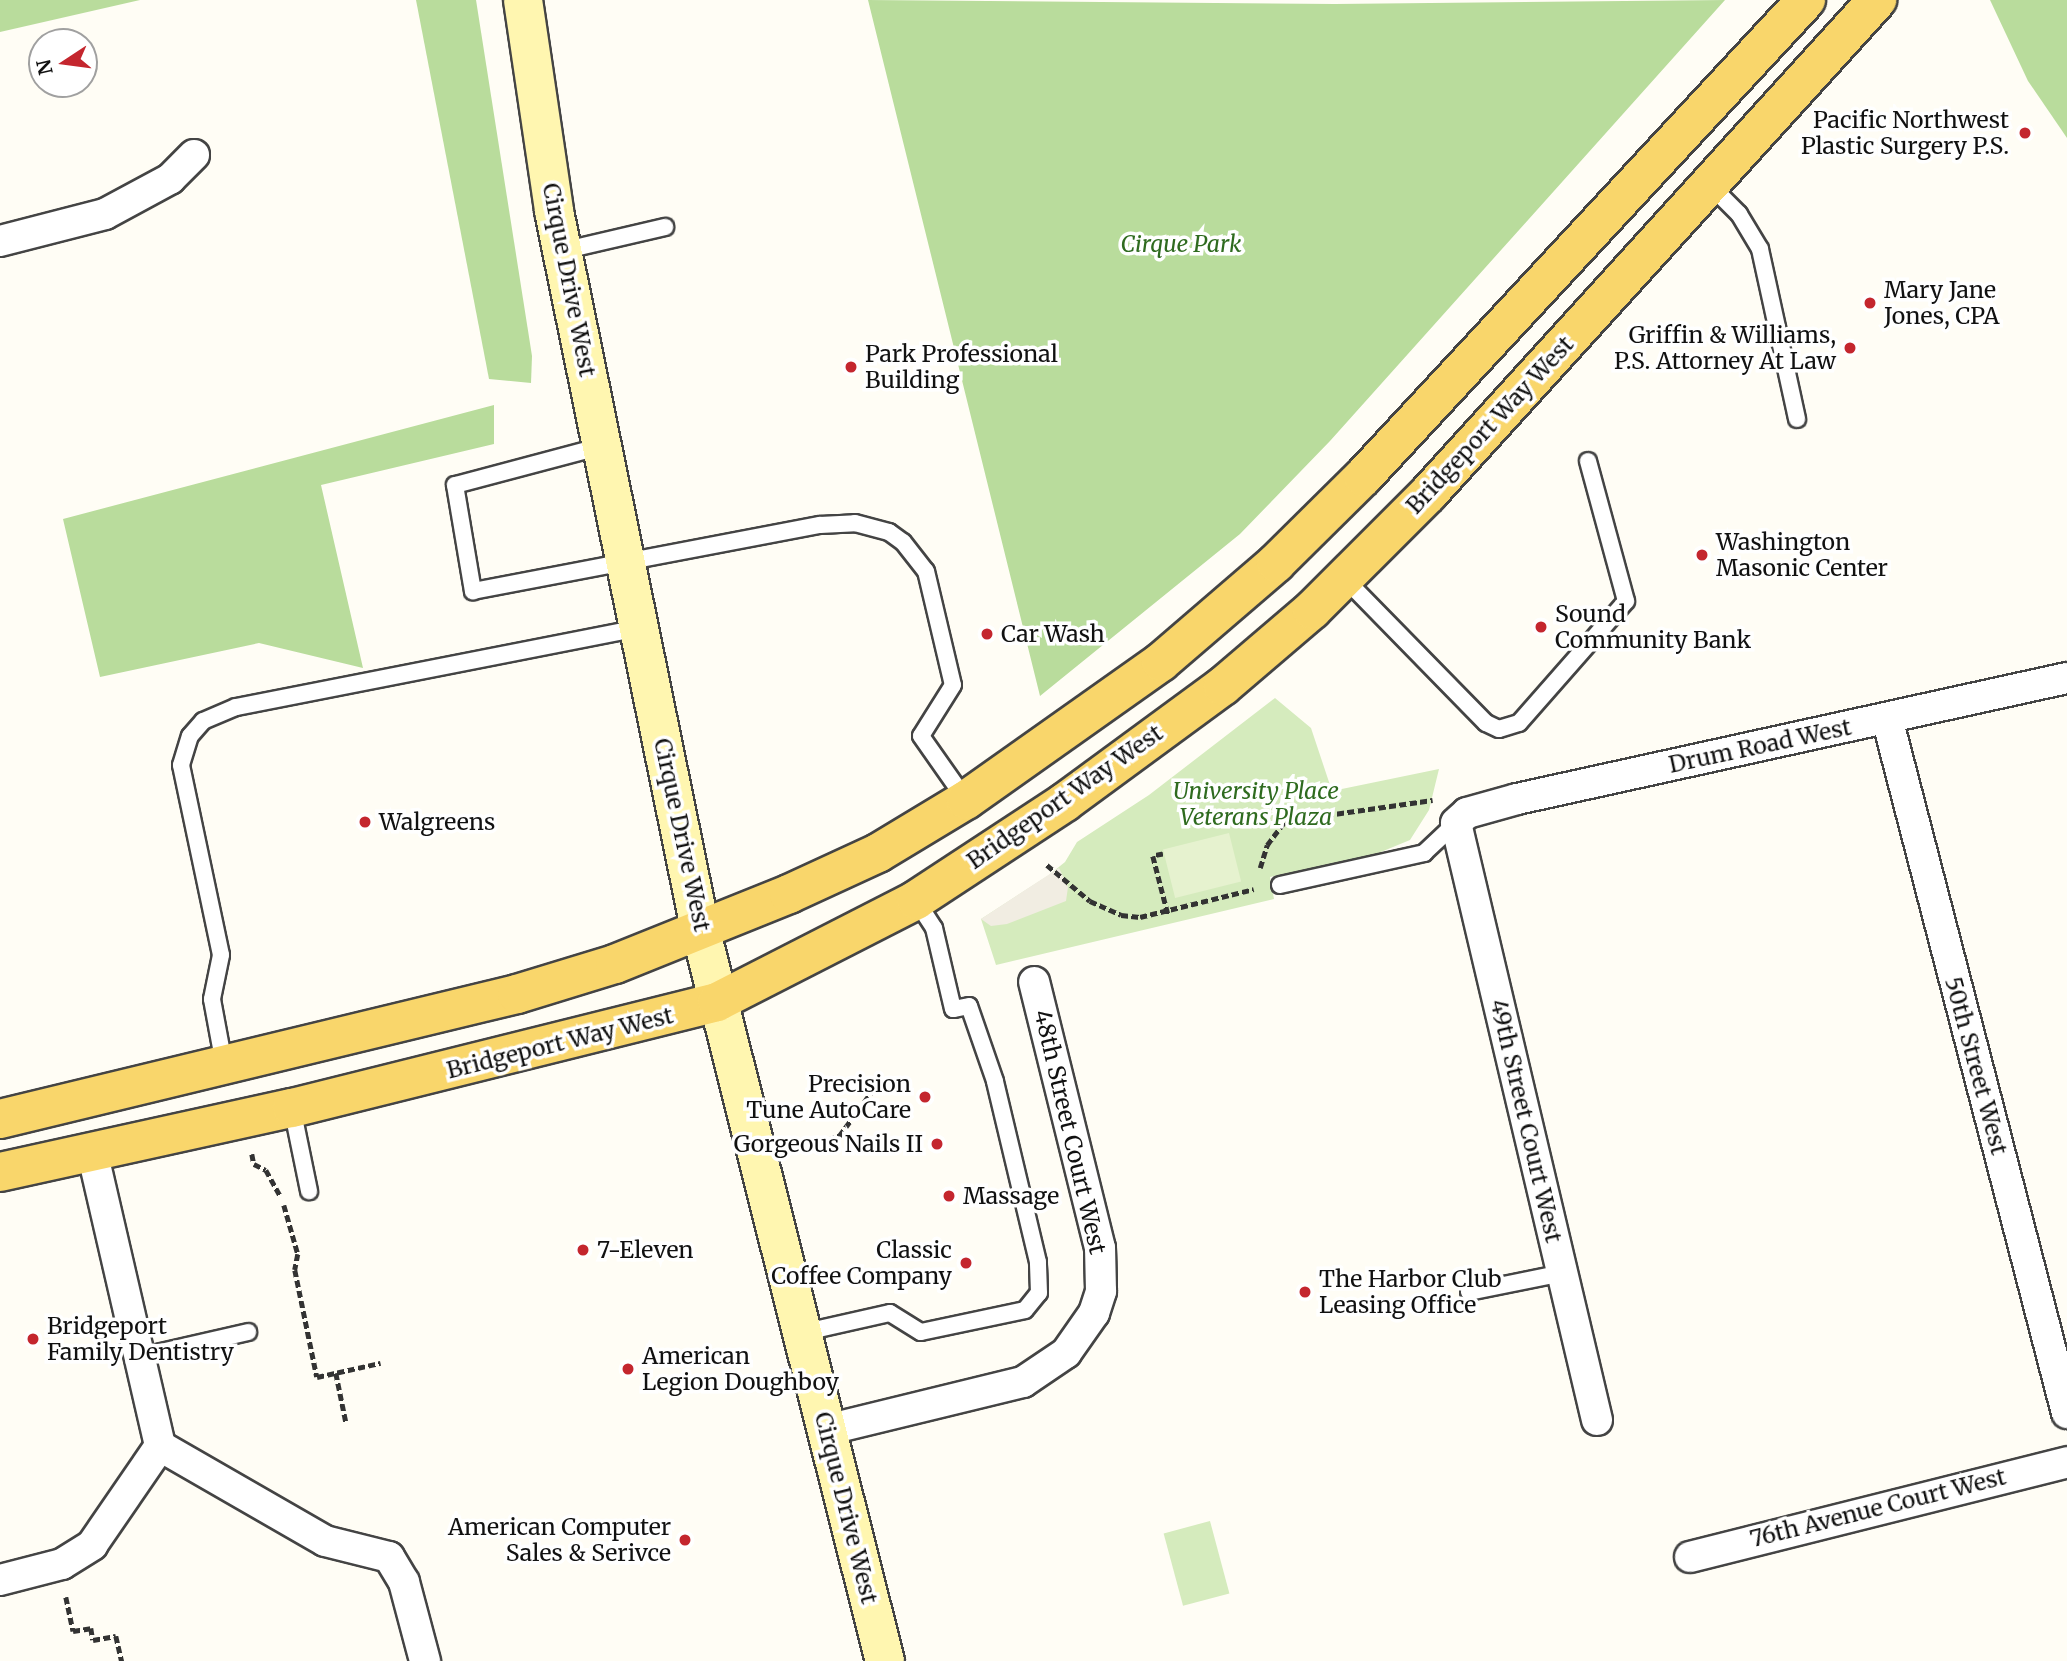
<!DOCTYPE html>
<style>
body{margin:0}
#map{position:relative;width:2067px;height:1661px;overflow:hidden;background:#fffdf5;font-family:Merriweather,serif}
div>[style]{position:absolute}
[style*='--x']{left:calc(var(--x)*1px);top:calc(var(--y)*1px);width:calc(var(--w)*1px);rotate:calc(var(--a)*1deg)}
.green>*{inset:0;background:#d5ebbd;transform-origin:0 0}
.forest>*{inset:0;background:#b9dc9c}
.pitch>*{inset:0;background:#e6f2cf;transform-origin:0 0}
.plaza>*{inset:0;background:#f1ede2}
.path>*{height:4.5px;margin-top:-2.25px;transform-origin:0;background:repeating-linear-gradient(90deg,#333 0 7px,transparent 0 10.5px)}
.roads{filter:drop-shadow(2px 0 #444) drop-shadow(-2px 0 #444) drop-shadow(0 2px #444) drop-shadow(0 -2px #444)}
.lane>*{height:16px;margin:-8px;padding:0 8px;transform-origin:8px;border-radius:8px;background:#fff}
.street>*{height:30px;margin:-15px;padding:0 15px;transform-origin:15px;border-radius:15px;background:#fff}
.secondary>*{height:38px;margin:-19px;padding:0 19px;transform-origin:19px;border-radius:19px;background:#fff6b0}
.primary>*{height:38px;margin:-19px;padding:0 19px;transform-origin:19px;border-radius:19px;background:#f9d66b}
.dots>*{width:19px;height:19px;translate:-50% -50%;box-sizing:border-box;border:4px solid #fff;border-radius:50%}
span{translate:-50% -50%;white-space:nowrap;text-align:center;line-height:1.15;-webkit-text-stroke:7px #fff;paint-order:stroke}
.poi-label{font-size:23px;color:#111}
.right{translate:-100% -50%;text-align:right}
.left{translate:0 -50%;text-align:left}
.park-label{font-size:23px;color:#2f6b1f;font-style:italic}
.street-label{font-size:23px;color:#111}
.north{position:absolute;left:28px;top:28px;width:70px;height:70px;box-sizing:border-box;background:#fff;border:2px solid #a0a0a0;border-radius:50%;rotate:257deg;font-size:19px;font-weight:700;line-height:28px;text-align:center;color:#111}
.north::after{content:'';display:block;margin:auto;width:24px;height:32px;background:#c4262e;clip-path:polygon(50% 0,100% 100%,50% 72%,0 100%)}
</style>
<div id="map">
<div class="green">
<i style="clip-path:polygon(1275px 698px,1311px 728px,1332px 791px,1439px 769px,1429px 810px,1410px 840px,1376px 854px,1270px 877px,1274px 899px,996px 965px,981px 919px,1049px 875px,1065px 862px,1077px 842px,1149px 795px)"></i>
<i style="left:1210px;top:1521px;width:75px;height:48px;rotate:75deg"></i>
</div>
<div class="forest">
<i style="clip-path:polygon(0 0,140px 0,0 32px)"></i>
<i style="clip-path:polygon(416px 0,476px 0,532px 356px,531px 383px,489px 379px)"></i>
<i style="clip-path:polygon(868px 0,1335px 4px,1725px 0,1330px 441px,1240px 534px,1040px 696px)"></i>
<i style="clip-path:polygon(1990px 0,2067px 0,2067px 138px,2028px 81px)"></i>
<i style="clip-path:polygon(494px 405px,494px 444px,321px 485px,363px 668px,259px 643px,100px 677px,63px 519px)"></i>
</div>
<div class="pitch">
<i style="left:1229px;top:833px;width:50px;height:68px;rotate:76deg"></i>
</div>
<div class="plaza">
<i style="clip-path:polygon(1059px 868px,1068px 887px,1066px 901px,1007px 924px,991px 926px,981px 919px)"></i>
</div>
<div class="path">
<i style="--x:1163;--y:854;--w:10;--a:169"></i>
<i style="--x:1153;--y:856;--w:60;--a:75.5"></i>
<i style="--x:1047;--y:865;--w:56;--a:39.9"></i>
<i style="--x:1090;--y:901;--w:34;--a:24"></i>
<i style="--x:1121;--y:915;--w:19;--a:6"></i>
<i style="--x:1140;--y:917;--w:117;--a:-13.8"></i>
<i style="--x:1260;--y:868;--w:24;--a:-73"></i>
<i style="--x:1267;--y:845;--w:30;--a:-53"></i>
<i style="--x:1285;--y:821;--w:149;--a:-8.1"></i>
<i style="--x:808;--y:1147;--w:33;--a:-20"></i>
<i style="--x:839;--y:1136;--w:66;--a:-53.7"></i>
<i style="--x:252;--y:1154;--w:10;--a:79"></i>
<i style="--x:254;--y:1164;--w:13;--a:27"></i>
<i style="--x:266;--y:1170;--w:31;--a:61"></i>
<i style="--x:284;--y:1205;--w:51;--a:74.1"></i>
<i style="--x:298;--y:1254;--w:16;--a:101"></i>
<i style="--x:295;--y:1270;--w:109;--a:78.4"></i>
<i style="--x:317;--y:1377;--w:65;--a:-12.5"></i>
<i style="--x:336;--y:1373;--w:50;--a:78.5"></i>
<i style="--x:66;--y:1597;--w:35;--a:78"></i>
<i style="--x:73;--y:1631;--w:18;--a:-9"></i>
<i style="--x:91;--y:1628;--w:12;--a:81"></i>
<i style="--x:93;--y:1640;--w:23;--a:-10"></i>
<i style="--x:116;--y:1636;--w:26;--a:77"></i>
</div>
<div class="roads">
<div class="lane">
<i style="--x:1710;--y:185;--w:41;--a:45"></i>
<i style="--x:1739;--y:214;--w:41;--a:59"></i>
<i style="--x:1760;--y:249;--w:174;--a:77.7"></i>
<i style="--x:562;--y:251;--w:106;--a:-13.1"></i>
<i style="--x:602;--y:446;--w:152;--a:165.1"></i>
<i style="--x:455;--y:485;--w:108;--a:80.4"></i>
<i style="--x:473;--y:591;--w:353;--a:-10.8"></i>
<i style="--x:820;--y:525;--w:35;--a:-3"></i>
<i style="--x:855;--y:523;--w:35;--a:15"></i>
<i style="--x:889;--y:532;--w:17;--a:36"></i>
<i style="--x:903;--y:542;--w:37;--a:52"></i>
<i style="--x:926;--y:571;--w:117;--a:76.7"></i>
<i style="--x:953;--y:685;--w:60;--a:122.1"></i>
<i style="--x:921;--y:736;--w:78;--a:54.9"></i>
<i style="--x:1344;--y:578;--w:203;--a:45.6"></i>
<i style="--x:1486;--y:723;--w:14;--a:25"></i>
<i style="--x:1499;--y:729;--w:21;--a:-17"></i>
<i style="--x:1519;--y:723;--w:162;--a:-48.7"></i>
<i style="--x:1626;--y:601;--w:145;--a:-105.2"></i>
<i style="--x:1280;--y:885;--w:148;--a:-12.5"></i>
<i style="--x:1424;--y:853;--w:44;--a:-43.2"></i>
<i style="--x:224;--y:1064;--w:66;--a:-100.5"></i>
<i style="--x:212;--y:999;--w:45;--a:-78.4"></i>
<i style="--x:221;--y:955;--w:194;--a:-101.9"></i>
<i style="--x:181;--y:765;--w:30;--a:-73"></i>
<i style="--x:190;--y:736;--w:20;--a:-49"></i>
<i style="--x:203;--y:721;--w:36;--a:-23"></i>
<i style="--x:236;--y:707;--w:411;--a:-11.1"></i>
<i style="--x:292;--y:1108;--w:85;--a:78.4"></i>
<i style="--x:1469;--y:1292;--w:95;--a:-11.5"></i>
<i style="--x:801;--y:1333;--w:91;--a:-12.7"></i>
<i style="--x:890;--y:1313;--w:36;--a:32"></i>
<i style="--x:921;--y:1332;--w:106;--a:-11.9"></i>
<i style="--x:1025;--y:1310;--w:22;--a:-51"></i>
<i style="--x:1039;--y:1293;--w:31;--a:-92"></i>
<i style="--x:1038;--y:1262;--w:186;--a:-103.4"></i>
<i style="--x:995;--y:1081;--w:79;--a:-109.1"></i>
<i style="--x:969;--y:1006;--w:16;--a:169"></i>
<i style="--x:953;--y:1009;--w:83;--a:-103.2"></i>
<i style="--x:934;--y:928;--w:33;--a:-123"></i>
<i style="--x:139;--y:1357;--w:112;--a:-12.9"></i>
</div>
<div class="street">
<i style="--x:0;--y:241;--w:108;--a:-14.4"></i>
<i style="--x:105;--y:214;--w:74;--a:-28.3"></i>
<i style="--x:170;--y:179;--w:34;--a:-45"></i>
<i style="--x:1887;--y:718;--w:718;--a:75.48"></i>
<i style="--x:92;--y:1151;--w:303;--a:77"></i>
<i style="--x:160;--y:1446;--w:190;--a:29.9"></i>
<i style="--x:325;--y:1541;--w:66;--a:14"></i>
<i style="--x:389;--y:1557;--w:29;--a:59"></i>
<i style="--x:404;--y:1582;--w:82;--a:75.1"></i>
<i style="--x:1597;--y:1420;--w:613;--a:-103.29"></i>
<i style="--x:1456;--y:823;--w:15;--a:-42"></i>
<i style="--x:1467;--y:813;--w:52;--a:-15.6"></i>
<i style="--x:1517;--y:799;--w:563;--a:-12.41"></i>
<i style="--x:826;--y:1430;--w:203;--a:-13.7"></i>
<i style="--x:1023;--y:1382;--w:52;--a:-34"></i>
<i style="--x:1066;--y:1353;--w:49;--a:-55"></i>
<i style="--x:1094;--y:1313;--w:23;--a:-72"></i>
<i style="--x:1101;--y:1291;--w:43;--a:-91.3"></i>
<i style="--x:1100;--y:1248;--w:274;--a:-103.9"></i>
<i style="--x:1690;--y:1557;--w:389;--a:-14.1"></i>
<i style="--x:0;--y:1580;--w:64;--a:-14.5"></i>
<i style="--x:62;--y:1564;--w:36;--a:-32"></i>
<i style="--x:92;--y:1545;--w:120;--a:-55.5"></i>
</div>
<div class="secondary">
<i style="--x:523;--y:0;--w:213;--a:81.6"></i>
<i style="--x:554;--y:211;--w:732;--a:78.49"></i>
<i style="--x:700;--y:928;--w:756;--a:75.84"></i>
</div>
<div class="primary">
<i style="--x:0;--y:1119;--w:532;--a:-13.59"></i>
<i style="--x:517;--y:994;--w:102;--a:-17"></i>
<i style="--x:615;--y:964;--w:188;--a:-21.9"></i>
<i style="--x:789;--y:894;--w:98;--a:-24.7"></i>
<i style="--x:878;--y:853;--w:103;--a:-31.1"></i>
<i style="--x:966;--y:800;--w:239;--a:-35.3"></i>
<i style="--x:1161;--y:662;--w:152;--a:-40.7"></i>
<i style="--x:1276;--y:563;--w:122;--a:-44.7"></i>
<i style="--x:1363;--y:477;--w:651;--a:-47.12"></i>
<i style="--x:0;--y:1172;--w:299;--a:-12.4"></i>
<i style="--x:292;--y:1108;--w:438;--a:-14"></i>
<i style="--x:717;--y:1002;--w:224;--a:-27.1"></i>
<i style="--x:916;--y:900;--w:178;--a:-33.3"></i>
<i style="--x:1065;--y:802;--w:196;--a:-36.3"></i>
<i style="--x:1223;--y:686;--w:117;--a:-40.5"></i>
<i style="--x:1312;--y:610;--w:164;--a:-45"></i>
<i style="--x:1428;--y:494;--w:668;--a:-47.73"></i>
</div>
</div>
<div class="dots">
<i style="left:2025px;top:133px;background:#c4262e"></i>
<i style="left:1870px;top:303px;background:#c4262e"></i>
<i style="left:1850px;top:348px;background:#c4262e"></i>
<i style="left:851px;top:367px;background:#c4262e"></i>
<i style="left:1702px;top:555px;background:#c4262e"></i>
<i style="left:1541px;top:627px;background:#c4262e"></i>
<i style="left:987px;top:634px;background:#c4262e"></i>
<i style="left:365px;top:822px;background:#c4262e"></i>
<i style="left:925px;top:1097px;background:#c4262e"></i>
<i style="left:937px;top:1144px;background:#c4262e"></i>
<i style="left:949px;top:1196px;background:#c4262e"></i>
<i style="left:583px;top:1250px;background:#c4262e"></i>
<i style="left:966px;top:1263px;background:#c4262e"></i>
<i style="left:1305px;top:1292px;background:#c4262e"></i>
<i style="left:33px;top:1339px;background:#c4262e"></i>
<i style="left:628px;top:1369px;background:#c4262e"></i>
<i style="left:685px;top:1540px;background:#c4262e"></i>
</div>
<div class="poi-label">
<span class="right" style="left:2009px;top:133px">Pacific Northwest<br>Plastic Surgery P.S.</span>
<span class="left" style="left:1884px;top:303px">Mary Jane<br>Jones, CPA</span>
<span class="right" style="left:1836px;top:348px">Griffin &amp; Williams,<br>P.S. Attorney At Law</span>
<span class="left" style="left:865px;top:367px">Park Professional<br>Building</span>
<span class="left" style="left:1716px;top:555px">Washington<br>Masonic Center</span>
<span class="left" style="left:1555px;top:627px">Sound<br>Community Bank</span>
<span class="left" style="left:1001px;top:634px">Car Wash</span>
<span class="left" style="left:379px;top:822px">Walgreens</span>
<span class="right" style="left:911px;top:1097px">Precision<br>Tune AutoCare</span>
<span class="right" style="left:923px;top:1144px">Gorgeous Nails II</span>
<span class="left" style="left:963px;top:1196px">Massage</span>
<span class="left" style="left:597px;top:1250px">7-Eleven</span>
<span class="right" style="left:952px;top:1263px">Classic<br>Coffee Company</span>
<span class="left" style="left:1319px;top:1292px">The Harbor Club<br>Leasing Office</span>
<span class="left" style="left:47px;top:1339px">Bridgeport<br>Family Dentistry</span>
<span class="left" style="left:642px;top:1369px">American<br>Legion Doughboy</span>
<span class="right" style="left:671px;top:1540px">American Computer<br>Sales &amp; Serivce</span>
</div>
<div class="park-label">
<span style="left:1181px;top:244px">Cirque Park</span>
<span style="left:1256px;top:804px">University Place<br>Veterans Plaza</span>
</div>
<div class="street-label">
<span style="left:569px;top:280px;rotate:79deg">Cirque Drive West</span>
<span style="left:1490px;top:425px;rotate:-47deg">Bridgeport Way West</span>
<span style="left:1760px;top:746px;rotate:-12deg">Drum Road West</span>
<span style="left:1065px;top:797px;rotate:-35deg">Bridgeport Way West</span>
<span style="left:682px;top:835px;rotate:78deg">Cirque Drive West</span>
<span style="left:560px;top:1043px;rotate:-14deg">Bridgeport Way West</span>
<span style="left:1976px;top:1066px;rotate:75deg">50th Street West</span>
<span style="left:1526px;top:1121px;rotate:77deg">49th Street Court West</span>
<span style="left:1070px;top:1132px;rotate:77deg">48th Street Court West</span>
<span style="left:846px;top:1508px;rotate:76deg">Cirque Drive West</span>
<span style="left:1878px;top:1508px;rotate:-14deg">76th Avenue Court West</span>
</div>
<div class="north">N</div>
</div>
